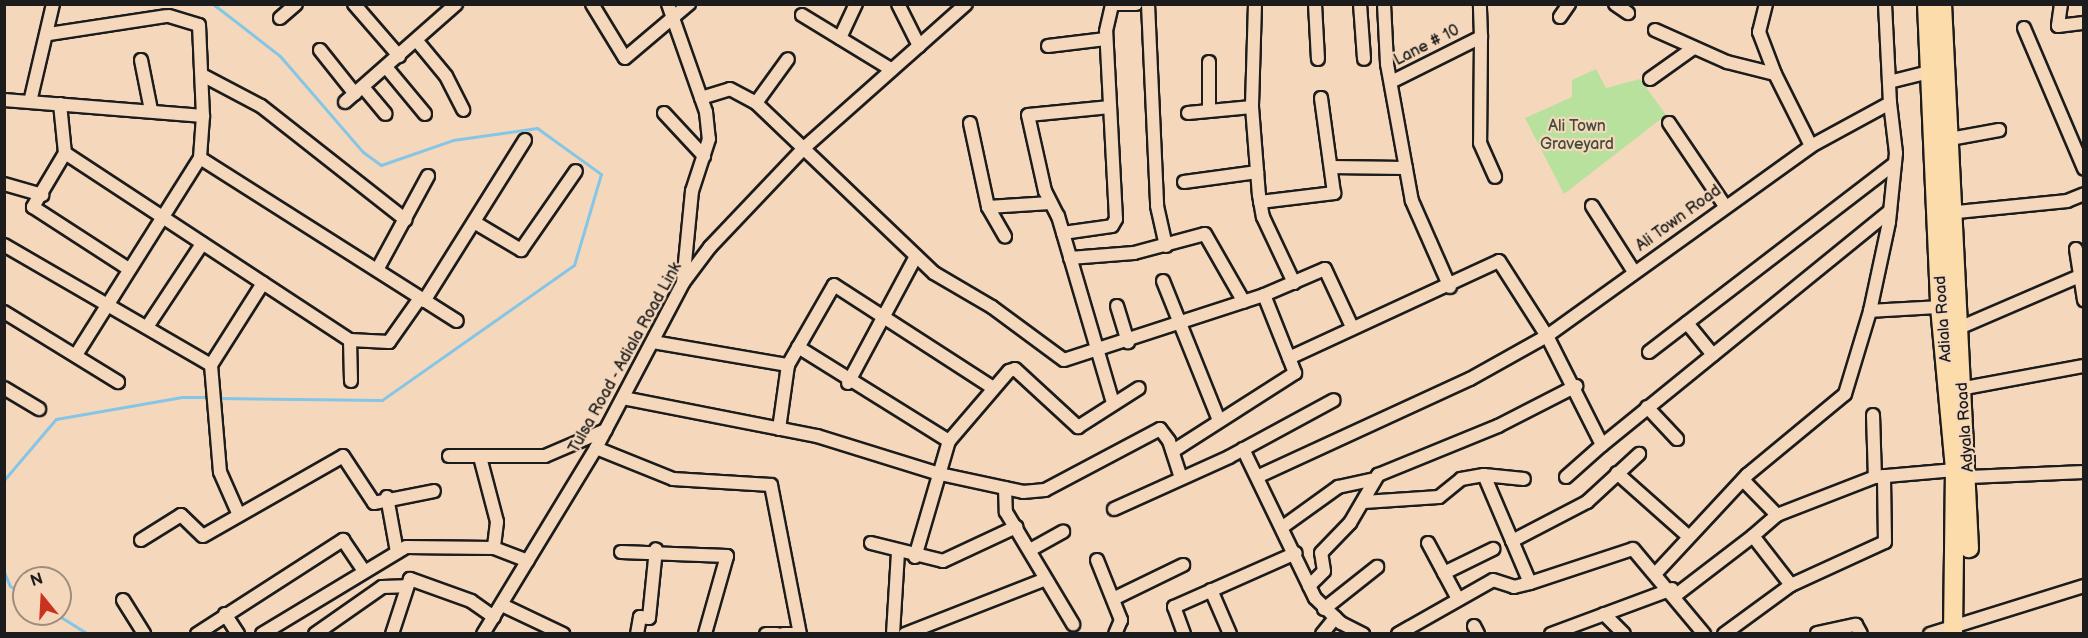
<!DOCTYPE html>
<style>
body{margin:0}
#map{position:relative;width:2088px;height:638px;overflow:hidden;background:#f5d8bc;font-family:"Balsamiq Sans",sans-serif}
div>[style]{position:absolute}
[style*='--x']{left:calc(var(--x)*1px);top:calc(var(--y)*1px);width:calc(var(--w)*1px);rotate:calc(var(--a)*1deg)}
.green>*{inset:0;background:#b8e19d}
.stream>*{height:3px;margin:-1.5px;padding:0 1.5px;transform-origin:1.5px;border-radius:1.5px;background:#85c5e6}
.roads{filter:drop-shadow(2px 0 #1c1c1c) drop-shadow(-2px 0 #1c1c1c) drop-shadow(0 2px #1c1c1c) drop-shadow(0 -2px #1c1c1c)}
.street>*{height:12px;margin:-6px;padding:0 6px;transform-origin:6px;border-radius:6px;background:#f5d8bc}
.primary>*{height:18px;margin:-9px;padding:0 9px;transform-origin:9px;border-radius:9px;background:#fddcac}
span{translate:-50% -50%;white-space:nowrap;text-align:center;line-height:1.15;-webkit-text-stroke:4.5px #f5d8bc;paint-order:stroke}
.street-label{font-size:16px;color:#1c1c1c}
.park-label{font-size:16px;color:#434d3c}
.frame{position:absolute;inset:0;border:6px solid #1c1c1c;pointer-events:none}
.north{position:absolute;left:12px;top:566px;width:60px;height:60px;box-sizing:border-box;background:#f5d8bc;border:2px solid #9e8d7c;border-radius:50%;rotate:342deg;font-size:16px;font-weight:700;line-height:24px;text-align:center;color:#1c1c1c}
.north::after{content:'';display:block;margin:auto;width:21px;height:27px;background:#c8321e;clip-path:polygon(50% 0,100% 100%,50% 72%,0 100%)}
</style>
<div id="map">
<div class="green">
<i style="clip-path:polygon(1596px 69px,1606px 88px,1640px 79px,1666px 115px,1564px 194px,1525px 118px,1572px 97px,1572px 80px)"></i>
</div>
<div class="stream">
<i style="--x:213;--y:4;--w:85;--a:37.8"></i>
<i style="--x:280;--y:56;--w:127;--a:49.2"></i>
<i style="--x:363;--y:152;--w:22;--a:36"></i>
<i style="--x:381;--y:165;--w:76;--a:-19.1"></i>
<i style="--x:453;--y:140;--w:85;--a:-8.1"></i>
<i style="--x:537;--y:128;--w:79;--a:35.7"></i>
<i style="--x:601;--y:174;--w:95;--a:106.5"></i>
<i style="--x:574;--y:265;--w:235;--a:144.9"></i>
<i style="--x:382;--y:400;--w:164;--a:-179.3"></i>
<i style="--x:4;--y:480;--w:80;--a:-49.6"></i>
<i style="--x:56;--y:419;--w:128;--a:-9.9"></i>
<i style="--x:182;--y:397;--w:29;--a:0"></i>
<i style="--x:4;--y:572;--w:15;--a:67"></i>
<i style="--x:10;--y:586;--w:16;--a:30"></i>
<i style="--x:56;--y:614;--w:38;--a:32"></i>
</div>
<div class="roads">
<div class="street">
<i style="--x:354;--y:4;--w:69;--a:49.1"></i>
<i style="--x:592;--y:4;--w:63;--a:58.6"></i>
<i style="--x:625;--y:58;--w:84;--a:-40.2"></i>
<i style="--x:668;--y:4;--w:114;--a:70.6"></i>
<i style="--x:706;--y:112;--w:27;--a:84"></i>
<i style="--x:709;--y:139;--w:55;--a:108.1"></i>
<i style="--x:692;--y:191;--w:92;--a:95.6"></i>
<i style="--x:898;--y:4;--w:47;--a:63.4"></i>
<i style="--x:1117;--y:4;--w:19;--a:0"></i>
<i style="--x:1148;--y:4;--w:202;--a:87.4"></i>
<i style="--x:1157;--y:206;--w:41;--a:77.3"></i>
<i style="--x:1255;--y:4;--w:103;--a:91.7"></i>
<i style="--x:1252;--y:107;--w:88;--a:85.5"></i>
<i style="--x:1259;--y:195;--w:22;--a:80"></i>
<i style="--x:1263;--y:217;--w:73;--a:64.8"></i>
<i style="--x:1315;--y:4;--w:55;--a:86.9"></i>
<i style="--x:1360;--y:4;--w:55;--a:85.8"></i>
<i style="--x:1384;--y:4;--w:60;--a:87.1"></i>
<i style="--x:1387;--y:64;--w:139;--a:79.7"></i>
<i style="--x:1412;--y:201;--w:94;--a:66.2"></i>
<i style="--x:1615;--y:4;--w:16;--a:35"></i>
<i style="--x:1766;--y:4;--w:29;--a:104"></i>
<i style="--x:1759;--y:32;--w:45;--a:69.1"></i>
<i style="--x:1885;--y:4;--w:78;--a:87.1"></i>
<i style="--x:2061;--y:4;--w:22;--a:98"></i>
<i style="--x:2058;--y:26;--w:26;--a:-7"></i>
<i style="--x:802;--y:15;--w:105;--a:31.4"></i>
<i style="--x:169;--y:16;--w:31;--a:17"></i>
<i style="--x:199;--y:25;--w:91;--a:87.5"></i>
<i style="--x:1560;--y:17;--w:16;--a:-55"></i>
<i style="--x:280;--y:18;--w:21;--a:-41"></i>
<i style="--x:2024;--y:28;--w:153;--a:66.9"></i>
<i style="--x:1655;--y:30;--w:79;--a:24"></i>
<i style="--x:1727;--y:62;--w:49;--a:14"></i>
<i style="--x:1775;--y:74;--w:80;--a:63.4"></i>
<i style="--x:49;--y:34;--w:118;--a:-8.7"></i>
<i style="--x:1481;--y:37;--w:106;--a:90.5"></i>
<i style="--x:1480;--y:143;--w:37;--a:66"></i>
<i style="--x:840;--y:38;--w:38;--a:-65"></i>
<i style="--x:417;--y:41;--w:45;--a:50.4"></i>
<i style="--x:446;--y:76;--w:38;--a:63"></i>
<i style="--x:1048;--y:46;--w:58;--a:-6.9"></i>
<i style="--x:320;--y:50;--w:56;--a:51.5"></i>
<i style="--x:141;--y:60;--w:51;--a:78.7"></i>
<i style="--x:1209;--y:62;--w:49;--a:90"></i>
<i style="--x:386;--y:67;--w:61;--a:50.3"></i>
<i style="--x:204;--y:76;--w:64;--a:27.8"></i>
<i style="--x:261;--y:106;--w:184;--a:38.2"></i>
<i style="--x:1650;--y:79;--w:52;--a:-35.5"></i>
<i style="--x:1391;--y:82;--w:101;--a:-26.6"></i>
<i style="--x:1481;--y:37;--w:33;--a:-92"></i>
<i style="--x:363;--y:87;--w:35;--a:50"></i>
<i style="--x:701;--y:98;--w:30;--a:-17"></i>
<i style="--x:730;--y:89;--w:30;--a:28"></i>
<i style="--x:756;--y:103;--w:246;--a:43.7"></i>
<i style="--x:934;--y:273;--w:67;--a:30.4"></i>
<i style="--x:992;--y:307;--w:89;--a:36.4"></i>
<i style="--x:1064;--y:360;--w:210;--a:-18"></i>
<i style="--x:1264;--y:295;--w:84;--a:68.3"></i>
<i style="--x:1295;--y:373;--w:145;--a:147.4"></i>
<i style="--x:4;--y:100;--w:200;--a:4.6"></i>
<i style="--x:203;--y:116;--w:42;--a:94.1"></i>
<i style="--x:200;--y:158;--w:233;--a:122.2"></i>
<i style="--x:30;--y:102;--w:101;--a:-76.8"></i>
<i style="--x:345;--y:102;--w:148;--a:-41.4"></i>
<i style="--x:756;--y:103;--w:54;--a:-54"></i>
<i style="--x:60;--y:104;--w:49;--a:84.2"></i>
<i style="--x:65;--y:153;--w:63;--a:120.7"></i>
<i style="--x:33;--y:207;--w:114;--a:32.9"></i>
<i style="--x:1110;--y:107;--w:82;--a:174.4"></i>
<i style="--x:1028;--y:115;--w:78;--a:77.4"></i>
<i style="--x:1045;--y:191;--w:28;--a:63"></i>
<i style="--x:1058;--y:216;--w:195;--a:73.6"></i>
<i style="--x:664;--y:113;--w:59;--a:47.1"></i>
<i style="--x:1188;--y:113;--w:64;--a:-5.4"></i>
<i style="--x:970;--y:123;--w:86;--a:77.9"></i>
<i style="--x:988;--y:207;--w:34;--a:60"></i>
<i style="--x:1669;--y:123;--w:100;--a:56"></i>
<i style="--x:1950;--y:139;--w:50;--a:-10.4"></i>
<i style="--x:65;--y:153;--w:341;--a:33.3"></i>
<i style="--x:350;--y:340;--w:39;--a:3"></i>
<i style="--x:389;--y:342;--w:54;--a:-54.8"></i>
<i style="--x:200;--y:158;--w:304;--a:32.4"></i>
<i style="--x:1331;--y:167;--w:75;--a:0.8"></i>
<i style="--x:1184;--y:182;--w:74;--a:-7.8"></i>
<i style="--x:4;--y:184;--w:40;--a:16"></i>
<i style="--x:1260;--y:202;--w:75;--a:-6.9"></i>
<i style="--x:1334;--y:193;--w:96;--a:-97.8"></i>
<i style="--x:1592;--y:206;--w:78;--a:57.5"></i>
<i style="--x:988;--y:207;--w:62;--a:-3.7"></i>
<i style="--x:1947;--y:213;--w:121;--a:-5.7"></i>
<i style="--x:2067;--y:201;--w:18;--a:-22"></i>
<i style="--x:474;--y:222;--w:55;--a:30.8"></i>
<i style="--x:521;--y:250;--w:96;--a:-55.2"></i>
<i style="--x:1063;--y:233;--w:49;--a:-8.1"></i>
<i style="--x:1112;--y:226;--w:8;--a:-60"></i>
<i style="--x:1116;--y:219;--w:188;--a:-93"></i>
<i style="--x:1106;--y:31;--w:28;--a:-77"></i>
<i style="--x:4;--y:245;--w:239;--a:30.1"></i>
<i style="--x:211;--y:365;--w:97;--a:-57.6"></i>
<i style="--x:2076;--y:249;--w:52;--a:81.1"></i>
<i style="--x:1070;--y:258;--w:64;--a:-4.5"></i>
<i style="--x:1134;--y:253;--w:73;--a:-15"></i>
<i style="--x:1205;--y:234;--w:78;--a:60.2"></i>
<i style="--x:377;--y:270;--w:107;--a:-61.5"></i>
<i style="--x:1163;--y:281;--w:150;--a:68.1"></i>
<i style="--x:1264;--y:295;--w:66;--a:-23.1"></i>
<i style="--x:1325;--y:269;--w:64;--a:65"></i>
<i style="--x:424;--y:301;--w:190;--a:-57.9"></i>
<i style="--x:1117;--y:306;--w:38;--a:73"></i>
<i style="--x:1870;--y:311;--w:91;--a:-77.9"></i>
<i style="--x:1889;--y:222;--w:69;--a:-84.2"></i>
<i style="--x:1896;--y:153;--w:50;--a:-96.8"></i>
<i style="--x:4;--y:312;--w:134;--a:31.6"></i>
<i style="--x:1687;--y:323;--w:41;--a:50.9"></i>
<i style="--x:147;--y:327;--w:100;--a:-56.5"></i>
<i style="--x:1952;--y:331;--w:139;--a:-23.3"></i>
<i style="--x:350;--y:340;--w:41;--a:88.6"></i>
<i style="--x:653;--y:342;--w:137;--a:9.7"></i>
<i style="--x:798;--y:347;--w:178;--a:31.9"></i>
<i style="--x:1649;--y:352;--w:310;--a:-37.5"></i>
<i style="--x:1289;--y:358;--w:231;--a:-24.8"></i>
<i style="--x:1499;--y:261;--w:89;--a:57.4"></i>
<i style="--x:1547;--y:336;--w:325;--a:-35.7"></i>
<i style="--x:1811;--y:146;--w:90;--a:-28.6"></i>
<i style="--x:1890;--y:103;--w:21;--a:-93"></i>
<i style="--x:1889;--y:82;--w:45;--a:-14"></i>
<i style="--x:211;--y:365;--w:107;--a:85.2"></i>
<i style="--x:220;--y:472;--w:47;--a:66.2"></i>
<i style="--x:848;--y:383;--w:144;--a:-61.8"></i>
<i style="--x:4;--y:388;--w:41;--a:31"></i>
<i style="--x:1954;--y:390;--w:132;--a:-10.5"></i>
<i style="--x:623;--y:398;--w:198;--a:11.1"></i>
<i style="--x:817;--y:436;--w:129;--a:17.2"></i>
<i style="--x:940;--y:474;--w:85;--a:12.2"></i>
<i style="--x:1023;--y:492;--w:22;--a:-5"></i>
<i style="--x:1045;--y:490;--w:130;--a:-27.9"></i>
<i style="--x:1160;--y:429;--w:15;--a:53"></i>
<i style="--x:1169;--y:441;--w:38;--a:72"></i>
<i style="--x:1647;--y:407;--w:44;--a:46.8"></i>
<i style="--x:1873;--y:415;--w:62;--a:88.2"></i>
<i style="--x:779;--y:429;--w:65;--a:-82"></i>
<i style="--x:788;--y:365;--w:92;--a:-60.1"></i>
<i style="--x:834;--y:285;--w:189;--a:32.9"></i>
<i style="--x:596;--y:448;--w:83;--a:21.9"></i>
<i style="--x:673;--y:479;--w:98;--a:3.5"></i>
<i style="--x:771;--y:485;--w:152;--a:79"></i>
<i style="--x:1243;--y:449;--w:165;--a:64.2"></i>
<i style="--x:1315;--y:598;--w:36;--a:44"></i>
<i style="--x:1341;--y:623;--w:25;--a:27"></i>
<i style="--x:449;--y:456;--w:96;--a:0"></i>
<i style="--x:545;--y:456;--w:66;--a:-23.1"></i>
<i style="--x:480;--y:457;--w:67;--a:75.3"></i>
<i style="--x:497;--y:522;--w:26;--a:97"></i>
<i style="--x:1617;--y:473;--w:96;--a:41.6"></i>
<i style="--x:1484;--y:475;--w:117;--a:66.9"></i>
<i style="--x:1530;--y:583;--w:108;--a:-18.3"></i>
<i style="--x:1633;--y:549;--w:111;--a:50.1"></i>
<i style="--x:1259;--y:476;--w:232;--a:-24.7"></i>
<i style="--x:1470;--y:379;--w:88;--a:-29.2"></i>
<i style="--x:1547;--y:336;--w:122;--a:63.2"></i>
<i style="--x:1602;--y:445;--w:371;--a:-39.1"></i>
<i style="--x:1566;--y:477;--w:48;--a:-41.6"></i>
<i style="--x:1969;--y:477;--w:115;--a:-2.5"></i>
<i style="--x:1743;--y:480;--w:49;--a:45.8"></i>
<i style="--x:1777;--y:515;--w:105;--a:-21.2"></i>
<i style="--x:1875;--y:477;--w:80;--a:-5"></i>
<i style="--x:1005;--y:488;--w:24;--a:88"></i>
<i style="--x:1006;--y:512;--w:131;--a:59.1"></i>
<i style="--x:387;--y:497;--w:56;--a:79.7"></i>
<i style="--x:1364;--y:502;--w:75;--a:-3.8"></i>
<i style="--x:1439;--y:497;--w:28;--a:-39"></i>
<i style="--x:1461;--y:479;--w:23;--a:-10"></i>
<i style="--x:1484;--y:475;--w:40;--a:5.7"></i>
<i style="--x:1114;--y:509;--w:126;--a:-24.3"></i>
<i style="--x:1229;--y:457;--w:119;--a:-28.5"></i>
<i style="--x:1777;--y:515;--w:32;--a:139"></i>
<i style="--x:1753;--y:536;--w:62;--a:52.2"></i>
<i style="--x:1284;--y:526;--w:67;--a:-35.8"></i>
<i style="--x:1338;--y:487;--w:35;--a:-12"></i>
<i style="--x:141;--y:540;--w:47;--a:-32"></i>
<i style="--x:181;--y:515;--w:30;--a:44"></i>
<i style="--x:203;--y:536;--w:161;--a:-29.7"></i>
<i style="--x:343;--y:456;--w:56;--a:56.6"></i>
<i style="--x:374;--y:503;--w:61;--a:-11.3"></i>
<i style="--x:1512;--y:541;--w:85;--a:-27.5"></i>
<i style="--x:1587;--y:502;--w:71;--a:-42.7"></i>
<i style="--x:871;--y:543;--w:74;--a:14"></i>
<i style="--x:943;--y:561;--w:81;--a:-25"></i>
<i style="--x:1428;--y:543;--w:64;--a:61.8"></i>
<i style="--x:1030;--y:550;--w:38;--a:-29"></i>
<i style="--x:621;--y:552;--w:106;--a:2.2"></i>
<i style="--x:727;--y:556;--w:81;--a:105.8"></i>
<i style="--x:915;--y:557;--w:121;--a:-73.7"></i>
<i style="--x:949;--y:441;--w:92;--a:-49.4"></i>
<i style="--x:1009;--y:371;--w:6;--a:-18"></i>
<i style="--x:1015;--y:369;--w:86;--a:42.6"></i>
<i style="--x:1078;--y:427;--w:72;--a:-32.6"></i>
<i style="--x:1097;--y:560;--w:65;--a:68.2"></i>
<i style="--x:1121;--y:620;--w:15;--a:113"></i>
<i style="--x:1444;--y:573;--w:55;--a:-26.1"></i>
<i style="--x:1656;--y:573;--w:134;--a:-47.1"></i>
<i style="--x:1747;--y:475;--w:127;--a:-39.6"></i>
<i style="--x:1845;--y:394;--w:87;--a:-73.2"></i>
<i style="--x:1870;--y:311;--w:70;--a:-3.3"></i>
<i style="--x:1309;--y:586;--w:21;--a:-45"></i>
<i style="--x:1324;--y:571;--w:18;--a:-99"></i>
<i style="--x:1321;--y:553;--w:42;--a:-46"></i>
<i style="--x:1350;--y:523;--w:56;--a:-59.7"></i>
<i style="--x:1378;--y:475;--w:130;--a:-22.2"></i>
<i style="--x:1498;--y:426;--w:88;--a:-27.1"></i>
<i style="--x:1211;--y:590;--w:48;--a:66.6"></i>
<i style="--x:1676;--y:595;--w:97;--a:-37.5"></i>
<i style="--x:1113;--y:599;--w:78;--a:-25.9"></i>
<i style="--x:123;--y:600;--w:40;--a:58"></i>
<i style="--x:502;--y:605;--w:68;--a:25.4"></i>
<i style="--x:1324;--y:609;--w:68;--a:-38.4"></i>
<i style="--x:225;--y:614;--w:24;--a:57"></i>
<i style="--x:1604;--y:614;--w:28;--a:45"></i>
<i style="--x:1474;--y:626;--w:9;--a:63"></i>
<i style="--x:1817;--y:633;--w:40;--a:-12"></i>
<i style="--x:1856;--y:625;--w:10;--a:61"></i>
<i style="--x:197;--y:634;--w:174;--a:-32.8"></i>
<i style="--x:343;--y:540;--w:37;--a:56"></i>
<i style="--x:262;--y:634;--w:168;--a:-31.1"></i>
<i style="--x:406;--y:547;--w:88;--a:0.7"></i>
<i style="--x:494;--y:548;--w:36;--a:21"></i>
<i style="--x:315;--y:634;--w:82;--a:-35"></i>
<i style="--x:382;--y:587;--w:23;--a:-2"></i>
<i style="--x:392;--y:634;--w:58;--a:-71.9"></i>
<i style="--x:410;--y:579;--w:65;--a:19.8"></i>
<i style="--x:471;--y:601;--w:28;--a:35"></i>
<i style="--x:483;--y:634;--w:218;--a:-58.7"></i>
<i style="--x:596;--y:448;--w:187;--a:-62.2"></i>
<i style="--x:683;--y:283;--w:45;--a:-53.1"></i>
<i style="--x:710;--y:247;--w:138;--a:-46.5"></i>
<i style="--x:805;--y:147;--w:215;--a:-41.6"></i>
<i style="--x:637;--y:634;--w:17;--a:-80"></i>
<i style="--x:640;--y:617;--w:9;--a:6"></i>
<i style="--x:649;--y:618;--w:69;--a:-84.2"></i>
<i style="--x:766;--y:634;--w:11;--a:0"></i>
<i style="--x:783;--y:634;--w:14;--a:0"></i>
<i style="--x:893;--y:634;--w:82;--a:-86.5"></i>
<i style="--x:905;--y:634;--w:151;--a:-21.3"></i>
<i style="--x:1184;--y:634;--w:29;--a:-110"></i>
<i style="--x:1174;--y:607;--w:133;--a:-23.9"></i>
<i style="--x:1322;--y:634;--w:21;--a:-51"></i>
<i style="--x:1398;--y:634;--w:109;--a:-29.6"></i>
<i style="--x:1493;--y:580;--w:22;--a:18"></i>
<i style="--x:1514;--y:587;--w:16;--a:-14"></i>
<i style="--x:1551;--y:634;--w:129;--a:-20.4"></i>
<i style="--x:1724;--y:634;--w:83;--a:-36.2"></i>
<i style="--x:1791;--y:585;--w:103;--a:-24.6"></i>
<i style="--x:1885;--y:542;--w:66;--a:-90.9"></i>
<i style="--x:1930;--y:634;--w:161;--a:-17.3"></i>
</div>
<div class="primary">
<i style="--x:1927;--y:4;--w:303;--a:87.5"></i>
<i style="--x:1940;--y:307;--w:164;--a:84.7"></i>
<i style="--x:1955;--y:470;--w:164;--a:90.7"></i>
<i style="--x:1942;--y:4;--w:545;--a:87.16"></i>
</div>
</div>
<div class="street-label">
<span style="left:1427px;top:46px;rotate:-27deg">Lane # 10</span>
<span style="left:1679px;top:219px;rotate:-36deg">Ali Town Road</span>
<span style="left:1944px;top:319px;rotate:-94deg">Adiala Road</span>
<span style="left:626px;top:358px;rotate:-61deg">Tulsa Road - Adiala Road Link</span>
<span style="left:1966px;top:427px;rotate:-94deg">Adyala Road</span>
</div>
<div class="park-label">
<span style="left:1577px;top:136px">Ali Town<br>Graveyard</span>
</div>
<div class="frame"></div>
<div class="north">N</div>
</div>
